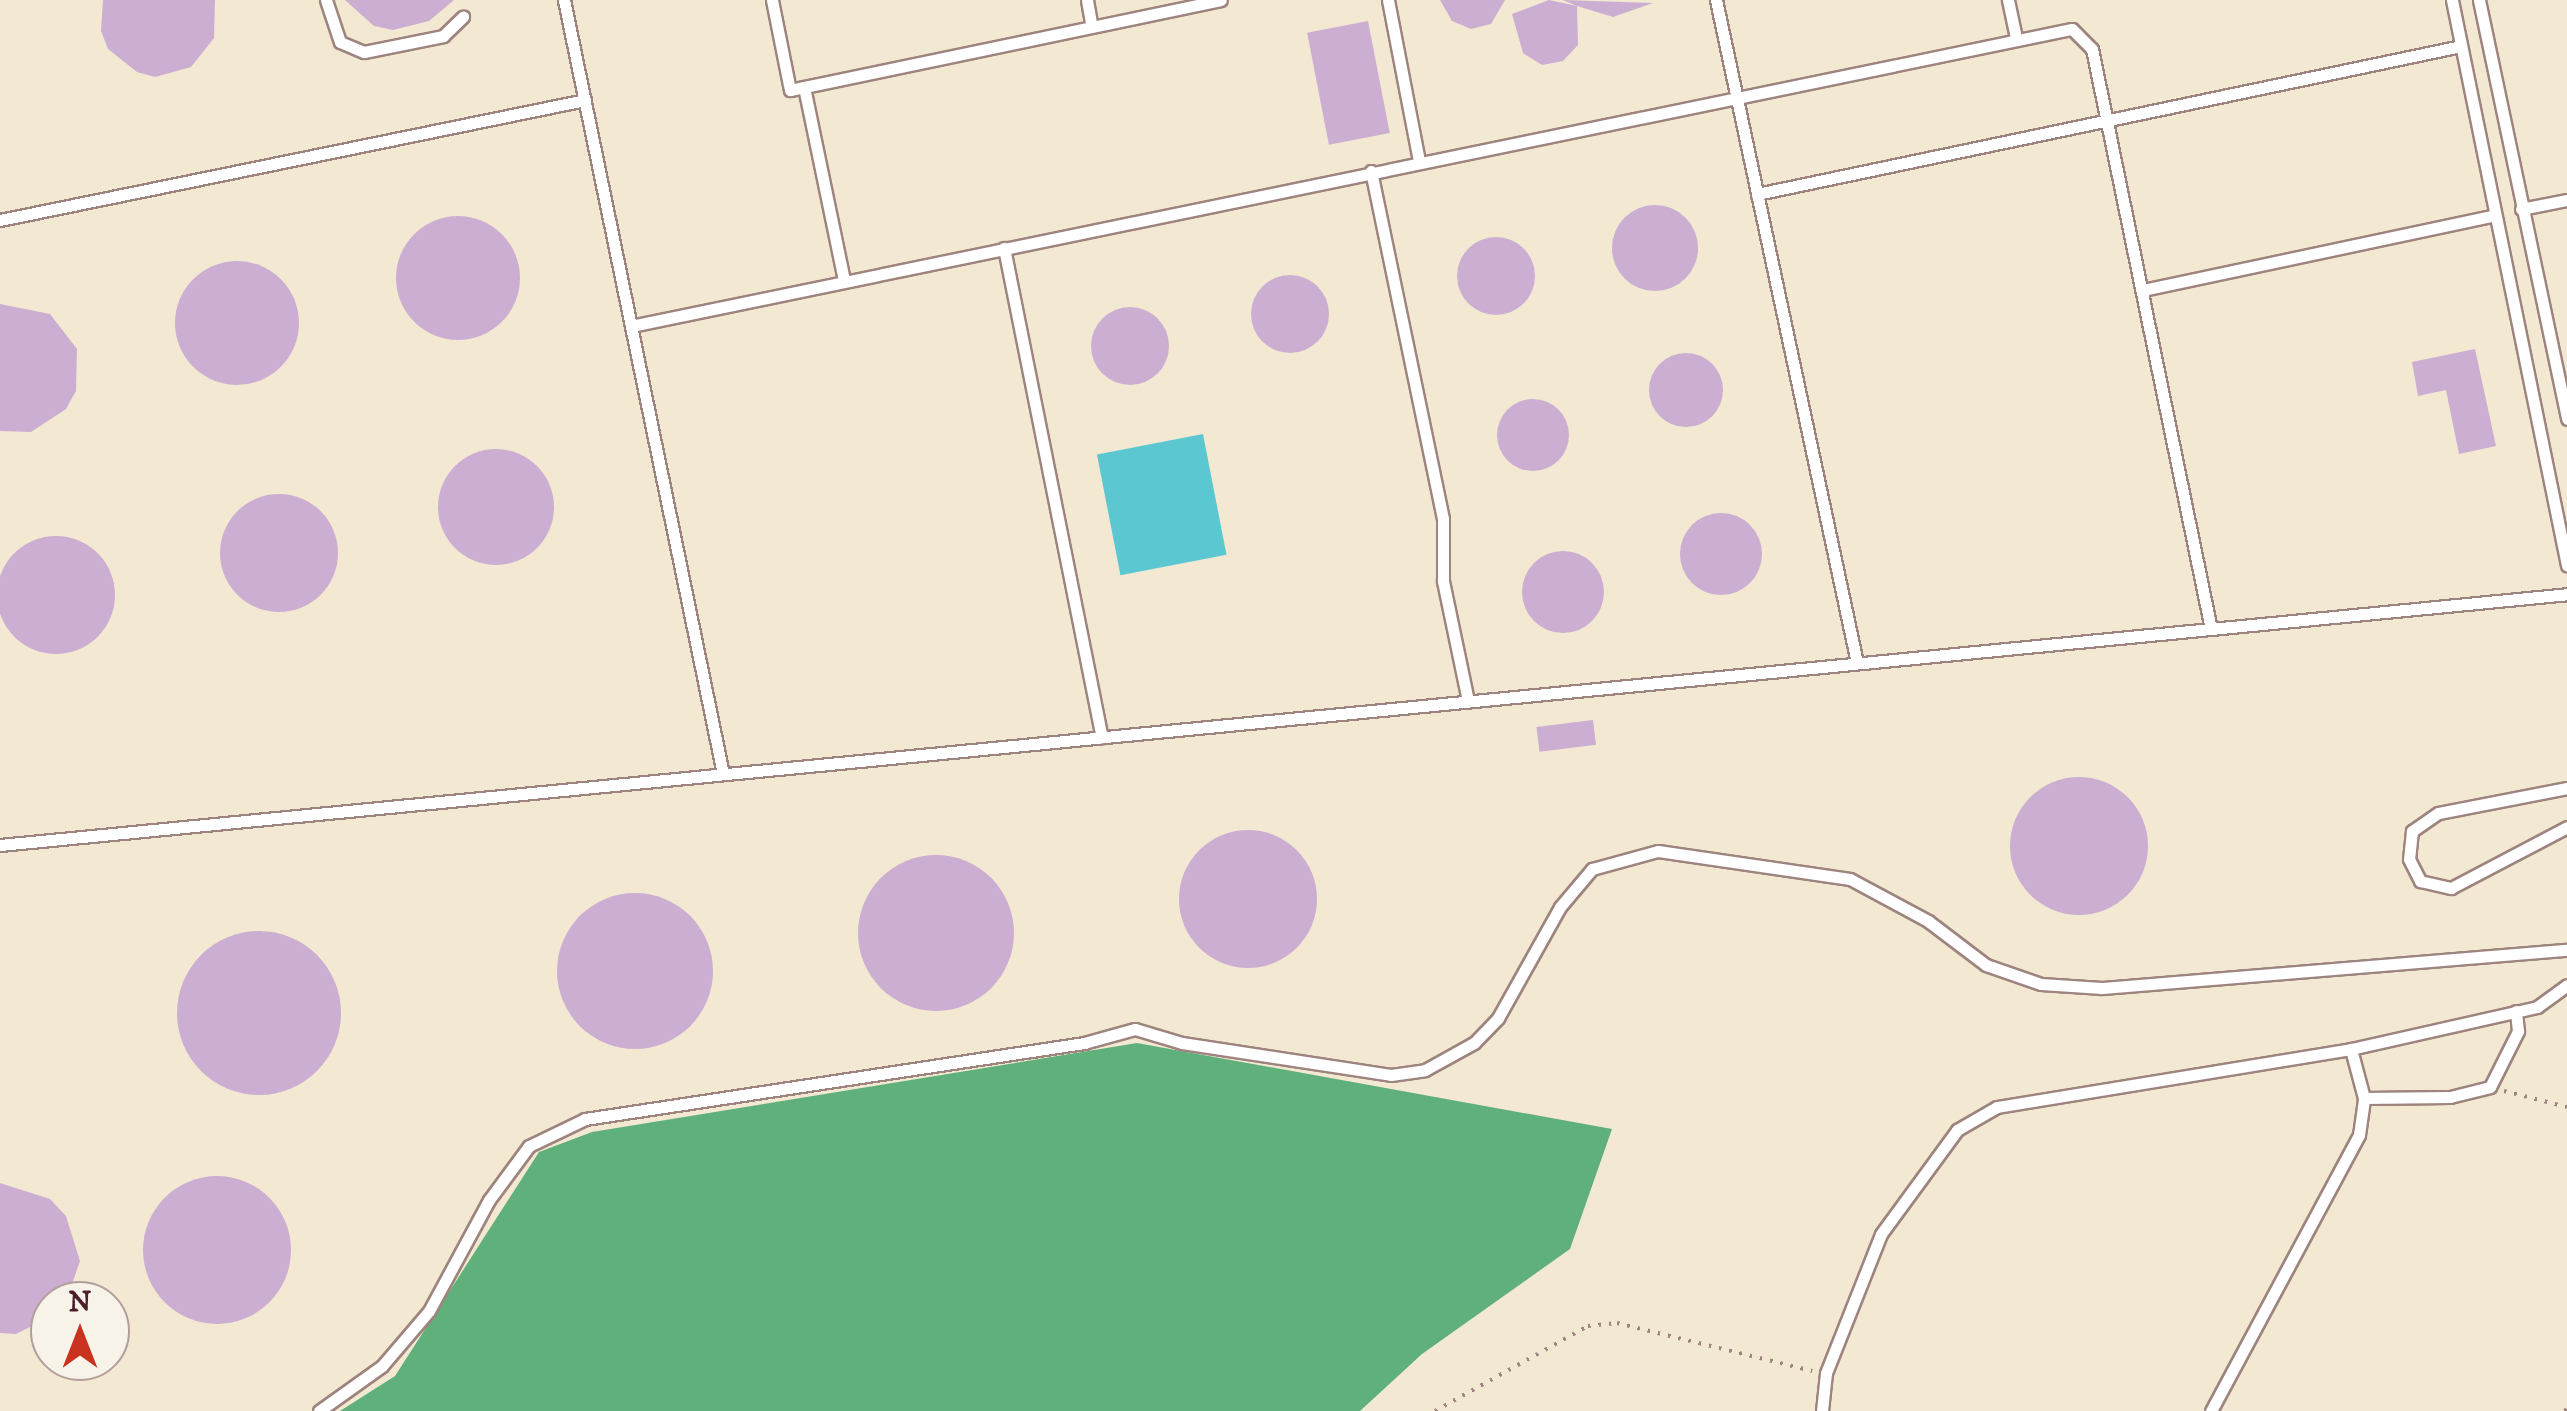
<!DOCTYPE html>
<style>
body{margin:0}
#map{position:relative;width:2567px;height:1411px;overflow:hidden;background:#f3e8d1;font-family:"IM FELL DW Pica",serif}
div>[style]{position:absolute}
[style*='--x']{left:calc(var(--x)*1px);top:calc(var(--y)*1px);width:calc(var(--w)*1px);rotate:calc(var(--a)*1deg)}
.forest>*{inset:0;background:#60b07c}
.water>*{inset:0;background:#5bc8d1;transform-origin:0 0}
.building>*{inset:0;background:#cdaed3;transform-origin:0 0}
.round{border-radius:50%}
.path>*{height:4px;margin-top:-2px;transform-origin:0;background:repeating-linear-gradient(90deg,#9e847e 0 2.5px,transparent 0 10.5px)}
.roads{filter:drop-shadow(2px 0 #9e847e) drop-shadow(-2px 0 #9e847e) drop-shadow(0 2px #9e847e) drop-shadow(0 -2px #9e847e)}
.lane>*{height:11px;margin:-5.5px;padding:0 5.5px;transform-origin:5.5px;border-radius:5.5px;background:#fff}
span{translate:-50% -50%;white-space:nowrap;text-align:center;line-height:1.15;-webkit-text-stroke:8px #f7f3e8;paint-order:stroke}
.north{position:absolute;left:30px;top:1281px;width:100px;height:100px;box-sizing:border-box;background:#f7f3e8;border:2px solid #b29e9c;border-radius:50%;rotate:0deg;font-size:28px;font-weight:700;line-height:40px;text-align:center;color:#4a1f2b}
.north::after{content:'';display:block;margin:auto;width:35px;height:45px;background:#c8321e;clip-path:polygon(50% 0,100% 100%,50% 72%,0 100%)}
</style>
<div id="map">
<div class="forest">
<i style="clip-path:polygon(1137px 1043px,1612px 1129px,1570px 1249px,1422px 1354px,1360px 1411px,340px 1411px,395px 1376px,539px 1152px,592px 1132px)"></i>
</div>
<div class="water">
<i style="left:1203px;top:434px;width:123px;height:108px;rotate:79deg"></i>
</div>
<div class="building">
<i style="clip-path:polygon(103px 0,215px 0,214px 38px,191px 67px,155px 77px,137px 72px,108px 49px,101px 31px)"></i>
<i style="clip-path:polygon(345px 0,454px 0,429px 21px,393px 30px,374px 26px)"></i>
<i style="clip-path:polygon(1440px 0,1505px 0,1491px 24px,1471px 29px,1452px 21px)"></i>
<i style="clip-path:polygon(1549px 0,1577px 6px,1563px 0,1653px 3px,1613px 17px,1577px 6px,1578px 45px,1563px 61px,1542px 65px,1523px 53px,1512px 14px)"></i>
<i style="left:1368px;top:21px;width:114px;height:62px;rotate:79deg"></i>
<i class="round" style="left:1612px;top:205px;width:86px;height:86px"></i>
<i class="round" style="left:396px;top:216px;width:124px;height:124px"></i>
<i class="round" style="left:1457px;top:237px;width:78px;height:78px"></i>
<i class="round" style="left:175px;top:261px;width:124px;height:124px"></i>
<i class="round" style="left:1251px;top:275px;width:78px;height:78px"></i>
<i style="clip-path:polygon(0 304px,50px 314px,77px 349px,76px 391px,66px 409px,31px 432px,0 431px)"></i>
<i class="round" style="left:1091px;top:307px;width:78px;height:78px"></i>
<i style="clip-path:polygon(2475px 349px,2496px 446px,2459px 454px,2446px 390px,2418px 396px,2412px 362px)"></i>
<i class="round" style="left:1649px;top:353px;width:74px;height:74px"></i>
<i class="round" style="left:1497px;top:399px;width:72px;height:72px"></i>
<i class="round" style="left:438px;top:449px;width:116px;height:116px"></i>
<i class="round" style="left:220px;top:494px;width:118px;height:118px"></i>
<i class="round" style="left:1680px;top:513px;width:82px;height:82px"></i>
<i class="round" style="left:-3px;top:536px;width:118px;height:118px"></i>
<i class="round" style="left:1522px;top:551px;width:82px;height:82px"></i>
<i style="left:1593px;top:720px;width:25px;height:57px;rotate:83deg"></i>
<i class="round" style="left:2010px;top:777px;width:138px;height:138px"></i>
<i class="round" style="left:1179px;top:830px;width:138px;height:138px"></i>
<i class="round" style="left:858px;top:855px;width:156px;height:156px"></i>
<i class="round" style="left:557px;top:893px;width:156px;height:156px"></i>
<i class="round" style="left:177px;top:931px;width:164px;height:164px"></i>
<i class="round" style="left:143px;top:1176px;width:148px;height:148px"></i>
<i style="clip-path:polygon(0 1183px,50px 1199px,66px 1216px,80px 1261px,66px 1301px,50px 1301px,50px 1317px,16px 1334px,0 1333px)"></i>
</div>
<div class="path">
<i style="--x:2504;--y:1091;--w:65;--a:14.3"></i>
<i style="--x:1435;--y:1411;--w:175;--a:-29.1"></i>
<i style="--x:1588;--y:1326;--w:29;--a:-6"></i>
<i style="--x:1617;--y:1323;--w:201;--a:13.8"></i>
<i style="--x:2565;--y:1411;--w:4;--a:-56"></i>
</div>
<div class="roads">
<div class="lane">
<i style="--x:326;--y:0;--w:44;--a:71.6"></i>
<i style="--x:340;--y:42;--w:26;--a:23"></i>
<i style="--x:364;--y:52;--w:81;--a:-11.4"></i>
<i style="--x:443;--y:36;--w:28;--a:-44"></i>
<i style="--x:564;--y:0;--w:790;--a:78.39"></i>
<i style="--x:772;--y:0;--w:92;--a:78.7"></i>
<i style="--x:790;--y:90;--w:440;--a:-11.8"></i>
<i style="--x:1087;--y:0;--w:27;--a:80"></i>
<i style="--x:1388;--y:0;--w:164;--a:79.1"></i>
<i style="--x:1716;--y:0;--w:678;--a:77.99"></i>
<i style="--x:2008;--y:0;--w:39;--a:78"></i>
<i style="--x:2452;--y:0;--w:577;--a:78.5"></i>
<i style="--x:2479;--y:0;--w:428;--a:78.1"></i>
<i style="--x:804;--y:87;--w:198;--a:78.3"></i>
<i style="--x:1371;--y:171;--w:355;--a:78.3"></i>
<i style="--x:1443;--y:519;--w:62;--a:90"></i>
<i style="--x:1443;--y:581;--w:123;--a:78.2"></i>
<i style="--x:1757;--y:194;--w:719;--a:-11.87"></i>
<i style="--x:2521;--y:209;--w:47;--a:-11.1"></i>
<i style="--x:0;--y:220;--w:597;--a:-11.59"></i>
<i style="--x:1004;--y:248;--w:499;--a:78.7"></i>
<i style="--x:2143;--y:290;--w:356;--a:-12"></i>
<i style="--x:631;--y:326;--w:1471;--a:-11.65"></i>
<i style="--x:2072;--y:29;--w:28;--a:45"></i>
<i style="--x:2092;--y:49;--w:592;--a:78.41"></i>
<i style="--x:2567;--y:788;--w:131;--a:169"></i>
<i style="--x:2438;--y:813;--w:32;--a:145"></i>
<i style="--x:2412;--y:831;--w:28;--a:96"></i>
<i style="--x:2409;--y:859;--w:25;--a:63"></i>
<i style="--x:2420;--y:881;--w:32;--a:13"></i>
<i style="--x:2451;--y:888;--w:131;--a:-27.7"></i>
<i style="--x:0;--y:845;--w:2579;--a:-5.58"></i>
<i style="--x:2364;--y:1098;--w:86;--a:-0.7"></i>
<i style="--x:2450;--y:1097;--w:41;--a:-14"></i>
<i style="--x:2490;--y:1087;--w:63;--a:-63.4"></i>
<i style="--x:2518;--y:1031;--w:20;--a:-96"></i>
<i style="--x:319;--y:1411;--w:77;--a:-35.5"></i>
<i style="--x:382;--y:1366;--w:72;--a:-49.5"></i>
<i style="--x:429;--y:1311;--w:126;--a:-61.6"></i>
<i style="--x:489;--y:1200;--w:67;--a:-53.5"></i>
<i style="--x:529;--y:1146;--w:62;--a:-25.7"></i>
<i style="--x:585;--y:1119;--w:505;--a:-8.66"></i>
<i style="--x:1084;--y:1043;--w:53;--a:-15.4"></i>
<i style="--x:1135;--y:1029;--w:49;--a:16.6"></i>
<i style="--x:1182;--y:1043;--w:211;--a:8.7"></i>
<i style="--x:1391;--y:1075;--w:34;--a:-8"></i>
<i style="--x:1425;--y:1070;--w:56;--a:-28.9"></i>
<i style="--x:1474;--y:1043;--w:35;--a:-46"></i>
<i style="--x:1498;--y:1018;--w:127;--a:-60.8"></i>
<i style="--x:1560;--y:907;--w:50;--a:-49.9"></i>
<i style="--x:1592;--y:869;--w:68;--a:-15.3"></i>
<i style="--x:1658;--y:851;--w:194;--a:8.3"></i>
<i style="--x:1850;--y:879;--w:89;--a:28.3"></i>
<i style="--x:1928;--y:921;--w:73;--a:37.2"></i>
<i style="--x:1986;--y:965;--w:58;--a:19.1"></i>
<i style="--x:2041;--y:984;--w:61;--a:3.8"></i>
<i style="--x:2102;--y:988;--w:467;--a:-4.7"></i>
<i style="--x:1822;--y:1411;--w:38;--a:-84"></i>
<i style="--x:1826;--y:1373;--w:149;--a:-68.4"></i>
<i style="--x:1881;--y:1234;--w:129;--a:-53.8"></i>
<i style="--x:1957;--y:1130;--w:46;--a:-29.9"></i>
<i style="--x:1997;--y:1107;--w:359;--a:-9.3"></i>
<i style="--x:2351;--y:1049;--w:191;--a:-12.7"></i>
<i style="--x:2537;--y:1007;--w:37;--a:-36"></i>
<i style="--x:2211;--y:1411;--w:313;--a:-61.8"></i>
<i style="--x:2359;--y:1135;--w:37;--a:-82"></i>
<i style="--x:2364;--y:1098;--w:51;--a:-104.9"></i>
</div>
</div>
<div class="north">N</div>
</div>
